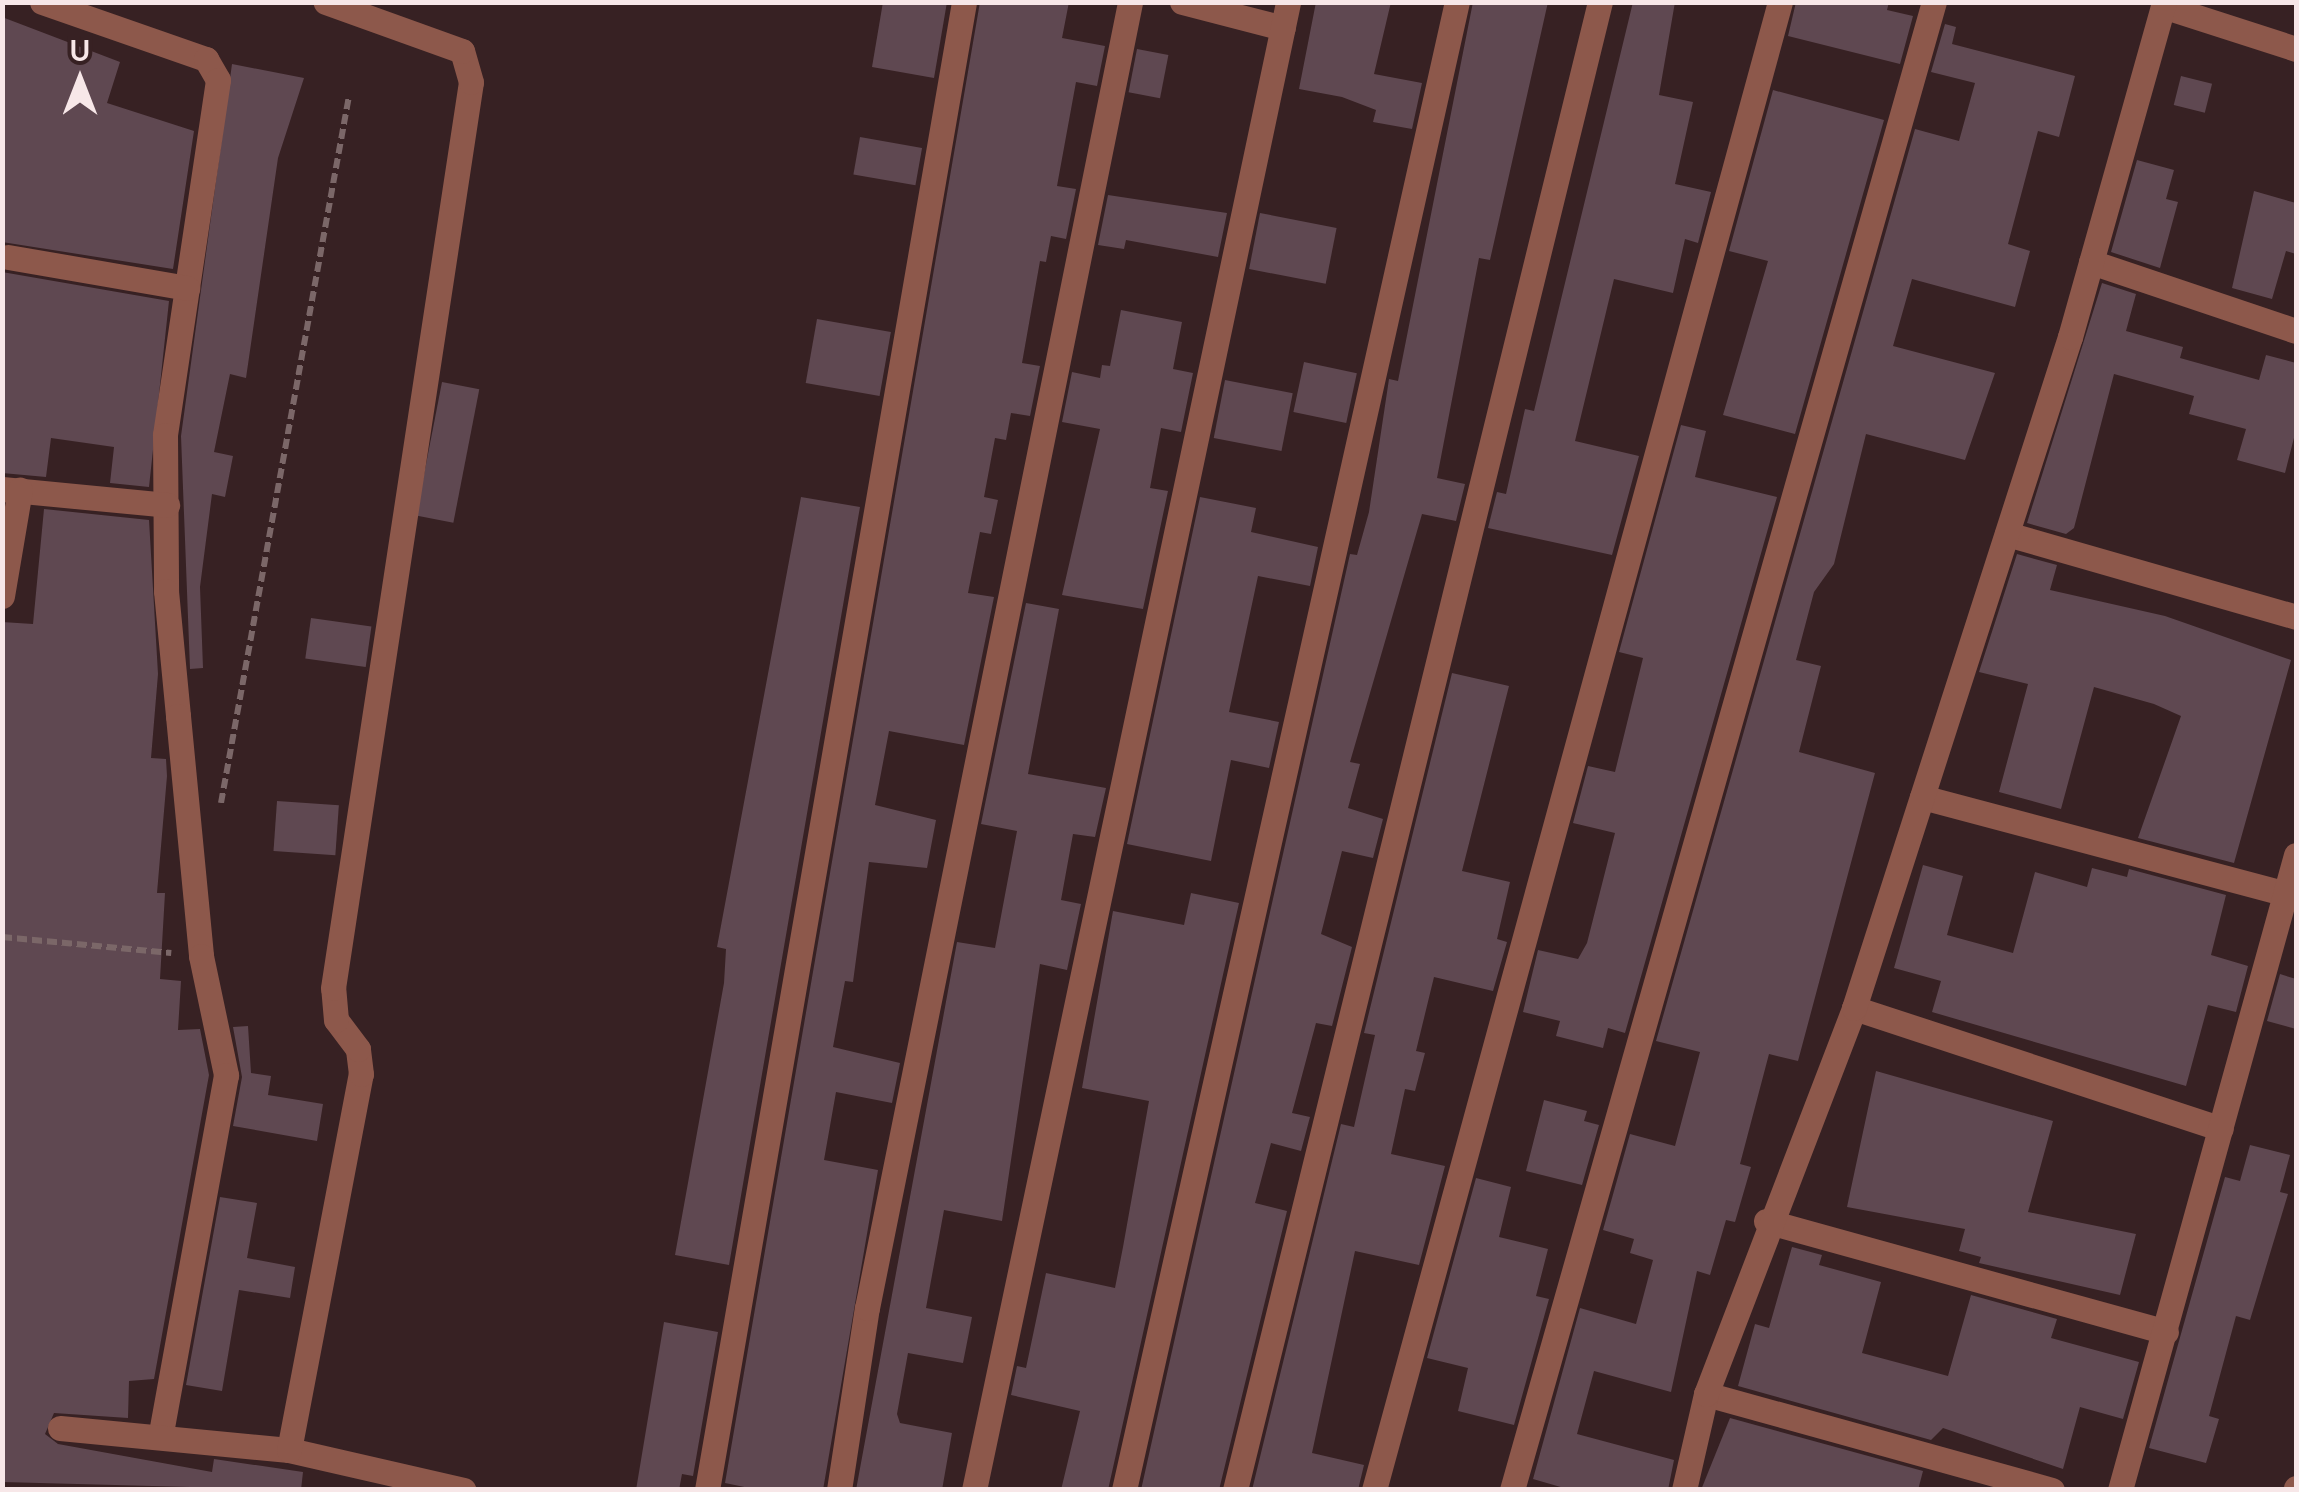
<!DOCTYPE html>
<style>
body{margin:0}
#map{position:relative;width:2299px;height:1492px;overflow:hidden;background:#372123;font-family:Lato,sans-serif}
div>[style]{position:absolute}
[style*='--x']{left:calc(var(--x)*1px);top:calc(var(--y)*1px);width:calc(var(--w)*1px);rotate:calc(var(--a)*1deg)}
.building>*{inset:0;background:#5f4851;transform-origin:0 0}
.path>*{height:6px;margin-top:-3px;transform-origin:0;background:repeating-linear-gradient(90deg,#7b6768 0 10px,transparent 0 15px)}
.minor>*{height:25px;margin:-12.5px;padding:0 12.5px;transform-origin:12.5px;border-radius:12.5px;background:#8d584b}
span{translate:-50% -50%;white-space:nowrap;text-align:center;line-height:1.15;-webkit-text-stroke:10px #372123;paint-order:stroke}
.frame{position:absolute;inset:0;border:5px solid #f7e7e8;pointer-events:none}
.north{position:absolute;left:30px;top:30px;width:100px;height:100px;-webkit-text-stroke:8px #372123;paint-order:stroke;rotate:0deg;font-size:28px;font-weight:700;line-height:40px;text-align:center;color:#f7e7e8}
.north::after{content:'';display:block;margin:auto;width:35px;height:45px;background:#f7e7e8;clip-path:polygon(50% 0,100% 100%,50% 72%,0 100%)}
</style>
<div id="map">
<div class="building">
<i style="clip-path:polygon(883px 2px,947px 2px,934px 78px,872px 67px)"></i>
<i style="clip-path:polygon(980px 2px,1069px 2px,1062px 38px,1105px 46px,1097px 86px,1076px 82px,1057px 186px,1076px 189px,1066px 239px,1051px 236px,1046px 262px,1040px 261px,1022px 363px,1040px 366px,1030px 416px,1011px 413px,1006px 440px,995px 438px,984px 497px,998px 500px,991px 534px,980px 532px,968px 593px,994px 597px,964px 745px,889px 731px,875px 805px,936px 820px,927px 868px,869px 862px,853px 982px,845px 981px,833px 1047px,900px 1063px,892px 1103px,836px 1092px,824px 1160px,878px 1170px,823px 1490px,759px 1490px,725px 1483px)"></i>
<i style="clip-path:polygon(1316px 2px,1391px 2px,1374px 74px,1422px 83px,1412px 129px,1373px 122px,1376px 110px,1342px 97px,1299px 89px)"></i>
<i style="clip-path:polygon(1473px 2px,1548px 2px,1490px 260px,1479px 258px,1437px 478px,1465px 484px,1456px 521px,1422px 514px,1350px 762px,1360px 764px,1348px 808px,1383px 819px,1373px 858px,1342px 851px,1321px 934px,1352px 947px,1332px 1026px,1316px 1023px,1292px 1113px,1310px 1117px,1301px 1151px,1271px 1143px,1255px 1203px,1287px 1211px,1219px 1490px,1141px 1490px,1350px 554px,1357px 555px,1369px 512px,1389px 379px,1398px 381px)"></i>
<i style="clip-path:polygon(1633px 2px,1675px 2px,1659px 95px,1693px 102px,1675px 184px,1711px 192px,1698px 243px,1685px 239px,1673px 293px,1614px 279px,1575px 441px,1639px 456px,1612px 555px,1488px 528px,1497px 492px,1506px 494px,1525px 409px,1534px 411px)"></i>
<i style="clip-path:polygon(1796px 2px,1889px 2px,1887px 10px,1913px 16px,1900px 64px,1788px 36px)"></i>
<i style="clip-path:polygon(2px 17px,120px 62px,107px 103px,194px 131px,173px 269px,2px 242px)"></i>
<i style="clip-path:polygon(1945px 24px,1956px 27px,1952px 44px,2075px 76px,2059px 137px,2038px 131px,2008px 244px,2030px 251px,2015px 307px,1912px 279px,1893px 346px,1995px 373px,1965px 460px,1866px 434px,1834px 564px,1814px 592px,1796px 660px,1821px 666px,1799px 752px,1875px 773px,1798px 1061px,1769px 1054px,1740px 1164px,1751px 1167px,1735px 1222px,1726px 1220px,1710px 1275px,1697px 1271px,1671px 1392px,1594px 1371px,1577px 1434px,1674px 1460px,1668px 1490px,1571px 1490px,1533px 1479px,1580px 1308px,1636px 1324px,1653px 1260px,1630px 1253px,1634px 1239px,1603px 1230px,1630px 1134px,1675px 1146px,1700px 1052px,1656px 1041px,1915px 129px,1959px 141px,1975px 83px,1931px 72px)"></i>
<i style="left:1137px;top:49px;width:32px;height:44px;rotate:11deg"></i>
<i style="clip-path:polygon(232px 64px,304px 78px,278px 158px,246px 378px,230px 374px,214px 452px,233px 456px,225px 497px,212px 494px,200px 587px,203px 668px,190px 669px,181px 436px)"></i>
<i style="left:2181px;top:76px;width:32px;height:30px;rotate:14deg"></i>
<i style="clip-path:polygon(1773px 90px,1884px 120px,1795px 434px,1723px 415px,1768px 261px,1729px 251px)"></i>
<i style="left:860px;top:137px;width:63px;height:38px;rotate:10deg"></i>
<i style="clip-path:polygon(2137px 160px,2174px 170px,2166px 199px,2178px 202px,2160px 268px,2111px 252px)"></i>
<i style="clip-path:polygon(2254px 191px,2296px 203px,2296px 254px,2286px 251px,2272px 299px,2232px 288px)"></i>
<i style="clip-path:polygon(1108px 195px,1227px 213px,1218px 257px,1126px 240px,1124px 249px,1098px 245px)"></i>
<i style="left:1260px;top:213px;width:78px;height:57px;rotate:11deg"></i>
<i style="clip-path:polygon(2px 272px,169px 301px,149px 487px,110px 483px,114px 447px,51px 438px,46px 477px,2px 473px)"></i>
<i style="clip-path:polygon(2102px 283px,2136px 294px,2126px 331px,2183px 347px,2180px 358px,2259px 380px,2266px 355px,2296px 363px,2296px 430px,2285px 473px,2237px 460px,2246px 429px,2189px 414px,2194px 396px,2114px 374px,2074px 528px,2066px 534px,2027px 523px)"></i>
<i style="clip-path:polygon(1121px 310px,1182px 322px,1173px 369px,1193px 373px,1181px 432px,1161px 428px,1150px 488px,1168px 491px,1143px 609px,1062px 595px,1100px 429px,1062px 422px,1072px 372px,1100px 378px,1102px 365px,1110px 366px)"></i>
<i style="left:817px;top:319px;width:75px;height:65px;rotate:10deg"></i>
<i style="left:1304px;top:362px;width:54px;height:51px;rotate:12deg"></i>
<i style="left:1225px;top:380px;width:69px;height:59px;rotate:11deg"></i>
<i style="left:442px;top:382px;width:38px;height:136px;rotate:11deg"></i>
<i style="clip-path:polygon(1681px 425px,1706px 431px,1695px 477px,1777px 497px,1625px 1033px,1608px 1028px,1603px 1048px,1556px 1036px,1560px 1021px,1523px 1012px,1538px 950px,1578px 959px,1587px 943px,1615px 833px,1573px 823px,1588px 766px,1615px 772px,1643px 658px,1619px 652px)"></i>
<i style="clip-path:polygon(801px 497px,860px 507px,729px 1265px,675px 1255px,724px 983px,726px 949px,717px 947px)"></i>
<i style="clip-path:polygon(1200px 497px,1256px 508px,1251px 532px,1318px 547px,1310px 586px,1258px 576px,1229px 712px,1279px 722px,1269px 768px,1231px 760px,1211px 861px,1127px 844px)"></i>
<i style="clip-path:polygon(44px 509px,149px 520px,158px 674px,151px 758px,166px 759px,167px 776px,157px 893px,165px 893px,160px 979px,181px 981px,178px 1030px,200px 1029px,209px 1075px,154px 1379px,129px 1381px,128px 1418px,54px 1413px,45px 1434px,58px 1444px,212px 1472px,214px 1459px,303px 1472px,301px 1490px,2px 1482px,2px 622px,33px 624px)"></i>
<i style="clip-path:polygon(2017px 554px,2057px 565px,2050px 590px,2165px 616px,2291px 660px,2234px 863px,2138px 838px,2181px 716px,2154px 704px,2094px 687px,2061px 809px,1999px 792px,2028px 684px,1979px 672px)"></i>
<i style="clip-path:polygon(1026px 603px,1059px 609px,1028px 774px,1106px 788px,1095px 837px,1073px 834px,1061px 900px,1081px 904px,1067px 970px,1040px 964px,1002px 1221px,944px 1210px,926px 1308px,972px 1317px,963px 1363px,908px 1353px,897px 1414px,900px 1423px,952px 1433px,942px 1490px,856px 1490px,957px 942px,995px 948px,1017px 831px,981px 824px)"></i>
<i style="left:311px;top:618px;width:61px;height:41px;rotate:8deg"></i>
<i style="clip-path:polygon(1452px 673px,1509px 686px,1462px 871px,1510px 882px,1497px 939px,1507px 942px,1493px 991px,1434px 977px,1416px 1051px,1425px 1053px,1415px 1091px,1405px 1089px,1391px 1154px,1445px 1166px,1419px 1265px,1355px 1251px,1312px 1453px,1364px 1465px,1358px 1490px,1252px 1490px,1341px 1124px,1354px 1127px,1375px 1035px,1364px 1033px)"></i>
<i style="left:277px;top:801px;width:62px;height:50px;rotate:4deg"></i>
<i style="clip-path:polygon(1923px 865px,1963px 876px,1947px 935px,2013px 953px,2035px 872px,2087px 887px,2092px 868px,2127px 877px,2129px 869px,2226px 895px,2211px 955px,2248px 966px,2236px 1012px,2208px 1005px,2186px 1086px,1932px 1012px,1941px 981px,1894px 968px)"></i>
<i style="clip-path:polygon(1191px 893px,1239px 903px,1108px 1490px,1061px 1490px,1080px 1411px,1011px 1395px,1017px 1366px,1026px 1368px,1046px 1273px,1115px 1288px,1123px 1247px,1149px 1101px,1082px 1088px,1113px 911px,1184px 925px)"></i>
<i style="clip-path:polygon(2280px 974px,2296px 979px,2296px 1029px,2267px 1021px)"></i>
<i style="clip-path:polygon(248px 1026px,251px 1073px,271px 1076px,268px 1095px,323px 1104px,317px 1141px,233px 1126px,242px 1077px,233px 1027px)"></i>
<i style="clip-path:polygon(1876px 1071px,2053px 1121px,2028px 1212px,2136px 1234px,2120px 1295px,1979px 1263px,1981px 1257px,1959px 1251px,1965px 1229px,1847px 1207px)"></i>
<i style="clip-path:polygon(1544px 1100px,1587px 1111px,1584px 1121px,1599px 1125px,1582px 1185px,1526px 1171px)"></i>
<i style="clip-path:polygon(2250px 1145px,2290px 1155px,2280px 1192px,2288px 1194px,2250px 1320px,2236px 1316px,2209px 1416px,2219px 1419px,2206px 1463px,2149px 1448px,2225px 1177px,2240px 1181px)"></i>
<i style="clip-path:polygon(1476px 1178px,1511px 1187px,1499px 1237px,1548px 1249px,1536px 1296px,1549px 1299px,1514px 1425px,1458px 1411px,1468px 1368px,1427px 1358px)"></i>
<i style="clip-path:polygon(220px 1197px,257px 1203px,247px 1258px,295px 1267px,290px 1298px,239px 1290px,222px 1391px,186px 1385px)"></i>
<i style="clip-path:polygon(1792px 1247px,1822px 1255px,1819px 1265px,1881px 1282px,1862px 1353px,1948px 1376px,1971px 1295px,2057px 1319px,2051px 1338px,2139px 1362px,2123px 1419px,2080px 1407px,2063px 1469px,1943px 1428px,1931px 1440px,1738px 1386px,1755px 1324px,1769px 1328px)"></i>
<i style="clip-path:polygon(664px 1322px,718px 1332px,693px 1476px,682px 1474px,679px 1490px,636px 1490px)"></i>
<i style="clip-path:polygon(1730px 1418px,1923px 1471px,1918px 1490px,1701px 1490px)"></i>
</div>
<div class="path">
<i style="--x:221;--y:803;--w:718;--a:-79.74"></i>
<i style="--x:2;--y:937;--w:170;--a:5.4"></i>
</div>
<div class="minor">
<i style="--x:42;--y:2;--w:174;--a:19.2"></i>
<i style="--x:206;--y:59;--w:24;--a:60"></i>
<i style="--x:218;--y:80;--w:359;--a:98.5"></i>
<i style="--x:165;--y:435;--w:156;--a:89.6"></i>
<i style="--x:166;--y:591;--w:126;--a:84.5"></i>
<i style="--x:178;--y:716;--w:241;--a:84.5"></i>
<i style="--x:201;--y:956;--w:122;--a:78.1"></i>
<i style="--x:226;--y:1075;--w:368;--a:100.3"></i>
<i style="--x:1182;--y:2;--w:104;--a:14.4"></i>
<i style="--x:2163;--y:6;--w:140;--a:17.9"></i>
<i style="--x:8;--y:257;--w:182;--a:9.8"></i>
<i style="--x:2091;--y:262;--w:216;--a:18.6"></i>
<i style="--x:2;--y:489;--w:166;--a:5.5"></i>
<i style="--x:2007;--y:534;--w:301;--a:16"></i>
<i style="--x:2;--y:596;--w:108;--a:-80.4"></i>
<i style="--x:1922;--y:797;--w:377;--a:14.9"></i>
<i style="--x:1854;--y:1008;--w:386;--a:18.2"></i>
<i style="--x:1766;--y:1221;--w:415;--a:15.5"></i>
<i style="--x:1706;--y:1394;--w:359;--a:15.5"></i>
<i style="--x:60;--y:1428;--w:230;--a:5.5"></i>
<i style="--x:289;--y:1450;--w:179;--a:12.9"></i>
<i style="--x:289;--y:1450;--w:383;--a:-79.2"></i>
<i style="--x:361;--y:1074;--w:25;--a:-97"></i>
<i style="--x:358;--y:1049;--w:36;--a:-127"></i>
<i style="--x:336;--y:1020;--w:32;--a:-95"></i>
<i style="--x:333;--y:988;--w:916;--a:-81.34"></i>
<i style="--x:471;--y:82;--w:32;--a:-106"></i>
<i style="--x:462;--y:51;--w:145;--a:-160.2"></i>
<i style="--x:707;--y:1490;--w:1510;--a:-80.2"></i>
<i style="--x:839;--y:1490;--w:184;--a:-81.3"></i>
<i style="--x:867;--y:1308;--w:1332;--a:-78.61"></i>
<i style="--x:974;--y:1490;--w:1521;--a:-78.08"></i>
<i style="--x:1124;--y:1490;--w:1525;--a:-77.39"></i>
<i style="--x:1235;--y:1490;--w:1532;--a:-76.22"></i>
<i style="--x:1374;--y:1490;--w:1542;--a:-74.74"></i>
<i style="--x:1512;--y:1490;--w:1547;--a:-74.17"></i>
<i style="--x:1684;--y:1490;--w:98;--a:-77.1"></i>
<i style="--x:1706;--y:1394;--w:413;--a:-69"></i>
<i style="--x:1854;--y:1008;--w:705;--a:-72.16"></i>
<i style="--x:2070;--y:337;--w:348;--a:-74.3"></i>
<i style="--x:2120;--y:1490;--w:659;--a:-74.51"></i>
<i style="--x:2296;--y:1490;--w:2;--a:-90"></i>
</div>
<div class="frame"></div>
<div class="north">U</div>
</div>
